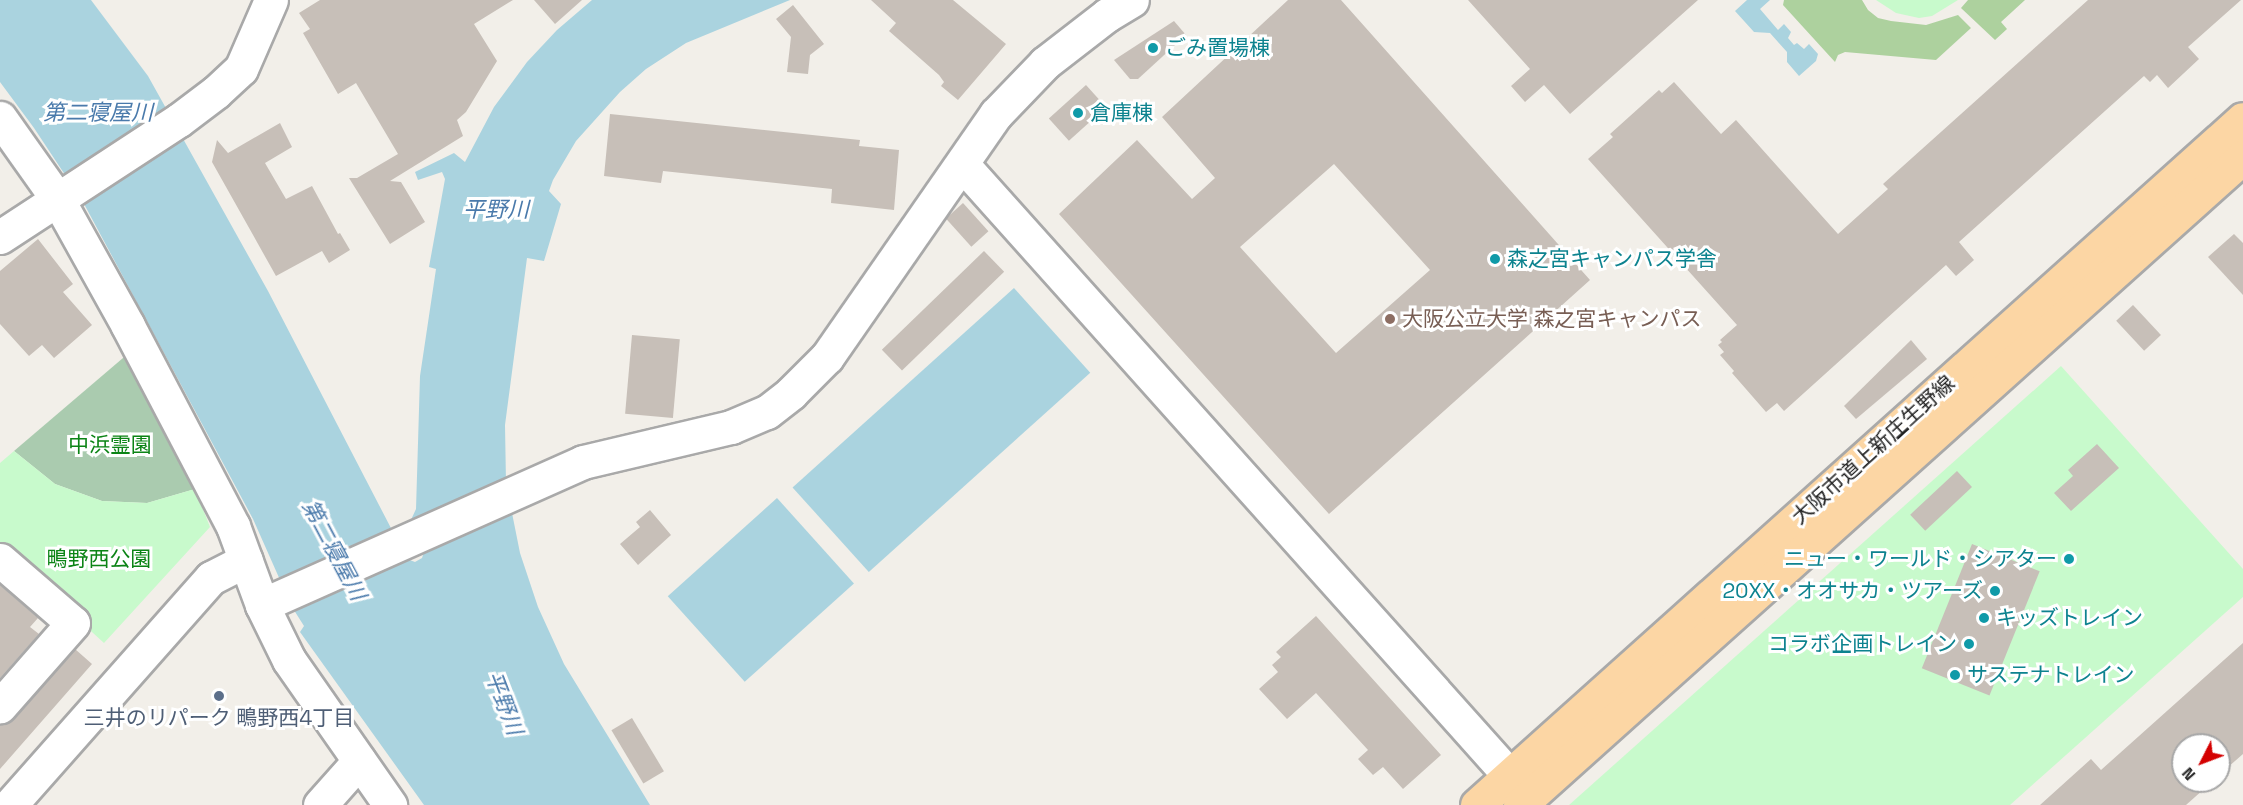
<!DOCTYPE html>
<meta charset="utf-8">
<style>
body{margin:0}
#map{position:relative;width:2243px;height:805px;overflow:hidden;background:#f2efe9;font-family:"Space Grotesk","Noto Sans JP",sans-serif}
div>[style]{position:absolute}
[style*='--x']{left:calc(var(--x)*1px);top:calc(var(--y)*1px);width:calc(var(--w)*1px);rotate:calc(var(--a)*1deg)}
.forest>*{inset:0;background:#add19e}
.cemetery>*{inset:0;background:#aacbaf}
.park>*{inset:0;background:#c8facc}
.water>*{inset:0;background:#aad3df;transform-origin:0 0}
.building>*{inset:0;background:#c7bfb8;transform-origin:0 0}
.roads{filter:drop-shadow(2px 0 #a9a9a9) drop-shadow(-2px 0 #a9a9a9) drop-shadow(0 2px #a9a9a9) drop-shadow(0 -2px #a9a9a9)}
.minor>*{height:33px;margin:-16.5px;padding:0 16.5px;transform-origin:16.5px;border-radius:16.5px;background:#fff}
.major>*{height:33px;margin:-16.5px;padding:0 16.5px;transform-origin:16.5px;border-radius:16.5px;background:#fcd6a4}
.dots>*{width:16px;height:16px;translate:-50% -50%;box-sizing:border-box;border:3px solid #fff;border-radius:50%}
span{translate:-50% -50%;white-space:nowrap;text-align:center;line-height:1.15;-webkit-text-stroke:6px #fff;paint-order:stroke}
.culture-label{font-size:21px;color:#0d838f}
.left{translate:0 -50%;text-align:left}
.right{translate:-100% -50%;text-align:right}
.education-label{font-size:21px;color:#785e54}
.park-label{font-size:21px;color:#0c8416}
.street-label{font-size:21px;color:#222}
.service-label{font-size:21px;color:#4e5e75}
.water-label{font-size:22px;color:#4a7aab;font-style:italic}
.north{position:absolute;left:2171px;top:733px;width:60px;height:60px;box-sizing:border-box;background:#fff;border:2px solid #a7a7a7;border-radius:50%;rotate:228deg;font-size:16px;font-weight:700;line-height:24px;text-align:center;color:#222}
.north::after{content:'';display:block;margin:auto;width:21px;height:27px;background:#d40000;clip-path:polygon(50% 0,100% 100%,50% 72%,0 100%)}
</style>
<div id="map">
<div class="forest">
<i style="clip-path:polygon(1784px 0,1862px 0,1868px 10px,1878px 18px,1891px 21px,1926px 25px,1958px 15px,1971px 28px,1936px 60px,1845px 52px,1838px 55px,1835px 62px,1783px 5px)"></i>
<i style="clip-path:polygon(1968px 0,2025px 0,2001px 22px,2007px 29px,1995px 40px,1961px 8px)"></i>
</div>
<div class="cemetery">
<i style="clip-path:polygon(130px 352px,195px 489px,147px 503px,102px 501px,55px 484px,14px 451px)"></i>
</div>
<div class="park">
<i style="clip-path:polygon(1876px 0,1958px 0,1932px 16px,1919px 18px,1896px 13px)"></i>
<i style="clip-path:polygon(2061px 366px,2243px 569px,2243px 597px,2010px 805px,1569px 805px)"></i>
<i style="clip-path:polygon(14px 451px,55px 484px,102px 501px,147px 503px,195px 489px,210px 527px,104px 643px,0 548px,0 463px)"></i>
</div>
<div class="water">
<i style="clip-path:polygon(0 0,91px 0,148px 76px,268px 291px,407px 559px,415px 562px,422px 558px,424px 552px,410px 522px,416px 509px,420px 376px,436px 269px,429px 267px,445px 179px,442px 172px,418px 180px,415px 172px,454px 153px,465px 162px,494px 107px,527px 62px,557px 30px,592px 0,790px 0,686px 43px,646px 69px,620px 92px,576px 141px,553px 180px,549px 191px,561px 204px,544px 261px,527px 258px,505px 425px,506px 483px,520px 553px,538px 607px,564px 664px,650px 805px,424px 805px,300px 632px,304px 626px,292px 607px,253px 519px,83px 202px,34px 128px,0 82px)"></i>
<i style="clip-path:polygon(1747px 0,1770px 0,1760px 9px,1778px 30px,1784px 24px,1791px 32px,1788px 38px,1794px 45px,1797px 43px,1804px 49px,1809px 44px,1818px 54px,1816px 61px,1799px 76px,1787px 62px,1787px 52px,1770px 33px,1754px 32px,1735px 11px)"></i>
<i style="left:1014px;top:288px;width:114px;height:298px;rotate:48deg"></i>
<i style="left:777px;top:498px;width:115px;height:147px;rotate:48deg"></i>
</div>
<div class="building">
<i style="clip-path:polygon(320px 0,513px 0,474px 24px,497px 61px,466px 112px,457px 120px,463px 136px,390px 181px,401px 182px,425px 222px,390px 244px,349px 178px,357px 178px,398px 154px,356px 83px,338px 94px,303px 33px,310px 29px,299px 13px)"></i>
<i style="clip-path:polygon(534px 0,582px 0,555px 24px)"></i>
<i style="clip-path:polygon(871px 0,953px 0,1006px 44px,958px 100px,941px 86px,944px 82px,939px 75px,889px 31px,896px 23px)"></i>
<i style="clip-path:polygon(evenodd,1288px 0,1341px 0,1590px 280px,1329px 514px,1059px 214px,1137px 140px,1192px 199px,1215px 178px,1162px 117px,1288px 0,1334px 164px,1430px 270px,1336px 353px,1240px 247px,1334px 164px)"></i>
<i style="clip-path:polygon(1468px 0,1698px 0,1570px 114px,1544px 85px,1525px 102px,1511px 86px,1530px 69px)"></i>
<i style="clip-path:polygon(2088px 0,2241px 0,2188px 47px,2199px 59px,2168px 88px,2157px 75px,2150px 82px,2144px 76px,1959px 242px,1974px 260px,1956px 276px,1946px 265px,1784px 411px,1777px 403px,1766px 412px,1732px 373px,1734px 371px,1720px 355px,1724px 352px,1718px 345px,1722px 342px,1720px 340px,1737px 325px,1588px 159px,1613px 137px,1610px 134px,1659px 90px,1662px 93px,1674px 82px,1721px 134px,1736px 120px,1838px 234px,1888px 189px,1883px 184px)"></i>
<i style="clip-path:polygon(793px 5px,824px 44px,810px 55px,808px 74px,787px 72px,791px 37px,776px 19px)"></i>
<i style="clip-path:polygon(1174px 21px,1186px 35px,1138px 79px,1130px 79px,1114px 60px)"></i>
<i style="left:1086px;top:85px;width:30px;height:50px;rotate:48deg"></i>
<i style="clip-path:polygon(610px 114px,860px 140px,859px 146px,899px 150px,894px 210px,831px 203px,832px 189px,663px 171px,661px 183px,604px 176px)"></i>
<i style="clip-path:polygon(280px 123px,292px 147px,265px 163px,286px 199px,312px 186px,338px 234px,340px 233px,350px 250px,329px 263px,322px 251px,276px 276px,212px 162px,217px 140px,228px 153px)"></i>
<i style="left:963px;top:203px;width:38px;height:23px;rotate:48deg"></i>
<i style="clip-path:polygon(2234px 234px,2243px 243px,2243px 295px,2208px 257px)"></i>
<i style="clip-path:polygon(38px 239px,73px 284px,63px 292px,92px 325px,54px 358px,42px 345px,29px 356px,0 324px,0 271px)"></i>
<i style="left:984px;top:251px;width:29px;height:142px;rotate:46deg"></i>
<i style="left:2133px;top:305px;width:41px;height:23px;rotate:47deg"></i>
<i style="left:632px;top:335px;width:48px;height:79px;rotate:5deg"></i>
<i style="clip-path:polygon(1911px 340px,1927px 359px,1856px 419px,1844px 406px)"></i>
<i style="clip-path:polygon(2097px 444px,2119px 468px,2071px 511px,2054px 493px,2073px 476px,2068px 470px)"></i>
<i style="left:1957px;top:471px;width:22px;height:64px;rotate:47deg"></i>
<i style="clip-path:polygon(650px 510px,671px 535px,638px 565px,620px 544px,640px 527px,636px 522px)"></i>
<i style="left:1972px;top:544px;width:73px;height:134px;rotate:22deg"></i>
<i style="clip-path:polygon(0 585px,38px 618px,30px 627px,39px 634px,0 678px)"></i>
<i style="clip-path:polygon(1316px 616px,1441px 755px,1403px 789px,1383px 767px,1373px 775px,1358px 759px,1368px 750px,1316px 693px,1287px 719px,1259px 689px,1278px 672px,1272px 665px,1281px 657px,1276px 652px)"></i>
<i style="clip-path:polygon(2243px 643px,2243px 754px,2219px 775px,2219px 745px,2183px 745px,2183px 781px,2213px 781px,2186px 805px,2040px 805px,2091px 759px,2101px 770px)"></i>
<i style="clip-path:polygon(75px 649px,92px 664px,0 769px,0 724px,14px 718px)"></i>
<i style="left:632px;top:718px;width:62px;height:24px;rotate:59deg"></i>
</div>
<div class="roads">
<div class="minor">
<i style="--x:0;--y:118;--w:100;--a:54.7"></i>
<i style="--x:58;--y:200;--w:144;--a:60.9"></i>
<i style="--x:128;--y:326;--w:226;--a:62.3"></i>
<i style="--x:233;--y:526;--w:84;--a:69.8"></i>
<i style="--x:262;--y:605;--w:61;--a:63.9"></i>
<i style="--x:289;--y:660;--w:177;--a:55.1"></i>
<i style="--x:962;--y:164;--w:821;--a:48.16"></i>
<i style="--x:0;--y:237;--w:214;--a:-33.2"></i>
<i style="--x:179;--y:120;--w:46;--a:-37.1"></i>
<i style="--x:216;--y:92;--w:34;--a:-43"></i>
<i style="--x:241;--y:69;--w:75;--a:-66.5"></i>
<i style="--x:0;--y:560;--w:96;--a:40.8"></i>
<i style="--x:73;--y:623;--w:111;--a:131.3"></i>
<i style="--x:262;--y:605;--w:351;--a:-24"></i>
<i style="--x:583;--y:462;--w:152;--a:-13.3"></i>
<i style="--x:731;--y:427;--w:39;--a:-23"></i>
<i style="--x:767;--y:412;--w:31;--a:-38"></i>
<i style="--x:791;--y:393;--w:51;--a:-45"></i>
<i style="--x:827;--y:357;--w:296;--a:-55.2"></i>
<i style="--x:996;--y:114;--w:71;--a:-46.1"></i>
<i style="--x:1045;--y:63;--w:78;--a:-37.7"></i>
<i style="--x:1107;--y:15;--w:29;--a:-31"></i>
<i style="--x:10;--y:805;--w:303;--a:-48.5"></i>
<i style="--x:211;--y:578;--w:39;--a:-27"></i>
<i style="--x:320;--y:805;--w:59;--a:-48.4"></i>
</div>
<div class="major">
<i style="--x:1477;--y:805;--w:1028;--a:-41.85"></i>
<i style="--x:1520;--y:805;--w:971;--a:-41.87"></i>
</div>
</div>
<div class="dots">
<i style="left:1153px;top:48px;background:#0f9aa8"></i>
<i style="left:1078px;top:113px;background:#0f9aa8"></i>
<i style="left:1495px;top:259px;background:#0f9aa8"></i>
<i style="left:1390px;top:319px;background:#8d6e63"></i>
<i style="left:2069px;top:559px;background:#0f9aa8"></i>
<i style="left:1995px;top:591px;background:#0f9aa8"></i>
<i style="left:1984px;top:618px;background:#0f9aa8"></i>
<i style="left:1969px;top:644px;background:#0f9aa8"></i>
<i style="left:1955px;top:675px;background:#0f9aa8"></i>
<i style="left:219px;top:696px;background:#5c6f8a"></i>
</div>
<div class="culture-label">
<span class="left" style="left:1165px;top:48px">ごみ置場棟</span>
<span class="left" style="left:1090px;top:113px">倉庫棟</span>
<span class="left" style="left:1507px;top:259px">森之宮キャンパス学舎</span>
<span class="right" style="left:2057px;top:559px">ニュー・ワールド・シアター</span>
<span class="right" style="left:1983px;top:591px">20XX・オオサカ・ツアーズ</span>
<span class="left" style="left:1996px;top:618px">キッズトレイン</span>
<span class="right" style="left:1957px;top:644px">コラボ企画トレイン</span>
<span class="left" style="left:1967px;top:675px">サステナトレイン</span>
</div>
<div class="education-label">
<span class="left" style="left:1402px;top:319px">大阪公立大学 森之宮キャンパス</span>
</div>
<div class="park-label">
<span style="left:110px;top:445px">中浜霊園</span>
<span style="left:99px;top:559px">鴫野西公園</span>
</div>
<div class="street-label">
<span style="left:1873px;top:450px;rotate:-42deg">大阪市道上新庄生野線</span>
</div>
<div class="service-label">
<span style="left:219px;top:718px">三井のリパーク 鴫野西4丁目</span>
</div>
<div class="water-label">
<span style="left:98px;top:113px">第二寝屋川</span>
<span style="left:496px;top:210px">平野川</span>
<span style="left:334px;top:550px;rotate:62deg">第二寝屋川</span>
<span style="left:504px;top:703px;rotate:69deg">平野川</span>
</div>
<div class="north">N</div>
</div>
